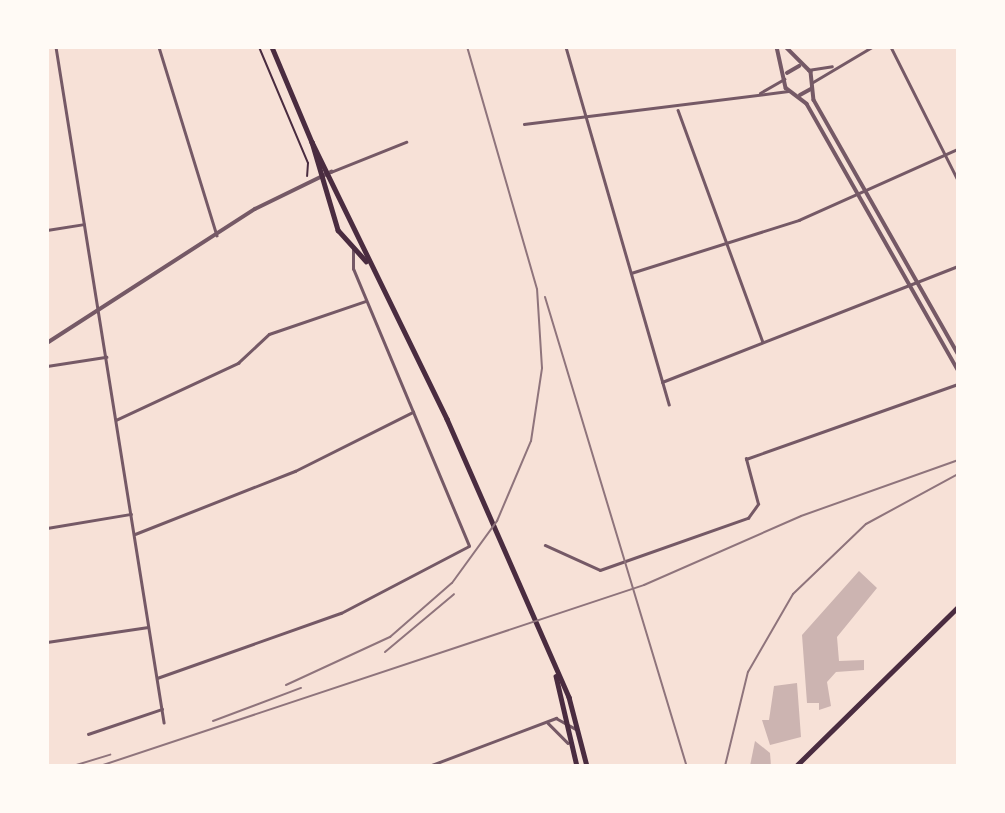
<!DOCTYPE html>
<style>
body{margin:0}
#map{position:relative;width:1005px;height:813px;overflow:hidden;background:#f7e1d7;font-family:"Public Sans",sans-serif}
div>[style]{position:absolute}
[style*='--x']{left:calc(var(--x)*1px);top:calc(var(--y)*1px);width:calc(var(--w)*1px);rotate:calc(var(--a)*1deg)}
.building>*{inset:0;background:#ccb4b1}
.path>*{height:2px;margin:-1px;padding:0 1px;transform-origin:1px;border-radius:1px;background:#4a2c40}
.minor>*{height:2.5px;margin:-1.25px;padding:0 1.25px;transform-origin:1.25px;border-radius:1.25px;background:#755966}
.tertiary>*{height:3.5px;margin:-1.75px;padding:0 1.75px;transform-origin:1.75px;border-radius:1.75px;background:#755966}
.secondary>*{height:4.5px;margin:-2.25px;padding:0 2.25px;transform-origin:2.25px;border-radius:2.25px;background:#4a2c40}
.tram>*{height:2px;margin:-1px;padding:0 1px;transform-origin:1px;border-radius:1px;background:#8f747c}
.rail>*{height:2px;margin:-1px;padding:0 1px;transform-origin:1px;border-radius:1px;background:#8f747c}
span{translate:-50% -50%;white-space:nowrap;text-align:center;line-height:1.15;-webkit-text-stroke:5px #fffaf5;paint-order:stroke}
.frame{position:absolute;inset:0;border:49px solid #fffaf5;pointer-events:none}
</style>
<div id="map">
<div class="building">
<i style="clip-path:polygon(859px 571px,877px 588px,837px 637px,839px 661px,864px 660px,864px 670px,836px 672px,827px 682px,831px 706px,819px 710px,819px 703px,807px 703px,802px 635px)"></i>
<i style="clip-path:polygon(797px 683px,801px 737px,770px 745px,762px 720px,769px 720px,774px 686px)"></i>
<i style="clip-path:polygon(755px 741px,770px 753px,771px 766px,750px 766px)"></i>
</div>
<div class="path">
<i style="--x:259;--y:47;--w:126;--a:67.1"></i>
<i style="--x:308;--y:163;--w:13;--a:94"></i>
</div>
<div class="minor">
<i style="--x:56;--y:47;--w:684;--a:80.91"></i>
<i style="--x:159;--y:47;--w:197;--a:72.9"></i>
<i style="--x:566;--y:47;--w:372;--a:73.9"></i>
<i style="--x:891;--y:47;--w:149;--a:63.3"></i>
<i style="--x:808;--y:70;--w:24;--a:-9"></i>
<i style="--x:813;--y:82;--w:69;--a:-30.7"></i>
<i style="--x:760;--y:93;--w:28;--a:-30"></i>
<i style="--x:678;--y:110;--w:247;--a:69.9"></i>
<i style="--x:524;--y:124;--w:266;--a:-7.1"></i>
<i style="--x:331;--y:172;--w:81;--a:-21.8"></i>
<i style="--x:47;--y:230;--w:37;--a:-9"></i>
<i style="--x:631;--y:273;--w:176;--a:-17.5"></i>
<i style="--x:799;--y:220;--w:174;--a:-24.1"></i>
<i style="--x:47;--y:366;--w:60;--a:-8.7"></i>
<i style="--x:662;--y:382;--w:318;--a:-21.4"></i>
<i style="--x:116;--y:420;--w:135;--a:-25"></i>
<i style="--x:238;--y:363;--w:42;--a:-43.1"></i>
<i style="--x:269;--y:334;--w:102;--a:-18.8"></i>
<i style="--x:47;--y:528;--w:85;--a:-9.5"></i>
<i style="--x:135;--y:534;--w:172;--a:-21.5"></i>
<i style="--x:295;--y:471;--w:132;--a:-26.6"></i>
<i style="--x:545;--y:545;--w:60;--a:24.4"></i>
<i style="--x:600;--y:570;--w:157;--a:-19.4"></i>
<i style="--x:748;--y:518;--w:17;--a:-54"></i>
<i style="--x:758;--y:504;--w:47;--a:-104.9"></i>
<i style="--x:746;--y:459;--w:225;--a:-19.5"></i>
<i style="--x:47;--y:642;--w:102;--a:-8.4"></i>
<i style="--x:157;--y:678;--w:195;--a:-19.5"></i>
<i style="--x:341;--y:613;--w:144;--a:-27.6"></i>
<i style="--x:469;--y:546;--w:300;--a:-112.7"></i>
<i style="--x:353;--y:269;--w:20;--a:-90"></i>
<i style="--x:548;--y:723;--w:28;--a:45"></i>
<i style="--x:88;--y:734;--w:78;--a:-18.7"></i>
<i style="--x:429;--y:766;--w:136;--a:-20.7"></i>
<i style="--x:556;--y:718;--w:23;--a:29"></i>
</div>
<div class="tertiary">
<i style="--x:777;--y:47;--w:42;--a:77.6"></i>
<i style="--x:786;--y:88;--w:26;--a:37"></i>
<i style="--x:807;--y:104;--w:306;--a:60.4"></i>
<i style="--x:786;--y:47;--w:35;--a:45"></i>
<i style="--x:811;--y:72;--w:28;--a:84"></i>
<i style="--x:814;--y:100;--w:292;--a:60.4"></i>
<i style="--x:787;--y:73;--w:14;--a:-30"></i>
<i style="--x:800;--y:95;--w:13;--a:-29"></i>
<i style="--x:47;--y:343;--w:247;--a:-32.8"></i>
<i style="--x:255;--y:209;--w:85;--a:-26"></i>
</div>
<div class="secondary">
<i style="--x:272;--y:47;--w:103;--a:67.2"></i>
<i style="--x:312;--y:142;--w:92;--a:73.5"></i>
<i style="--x:338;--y:230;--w:42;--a:47.9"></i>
<i style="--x:312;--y:142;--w:308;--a:64"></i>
<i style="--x:447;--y:419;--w:304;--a:66.3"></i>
<i style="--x:569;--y:697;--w:71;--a:75.4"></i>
<i style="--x:556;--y:676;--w:92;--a:76.9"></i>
<i style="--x:796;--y:766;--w:227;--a:-44.5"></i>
</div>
<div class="tram">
<i style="--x:725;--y:766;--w:97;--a:-76.3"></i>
<i style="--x:748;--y:672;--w:90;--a:-60"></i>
<i style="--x:793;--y:594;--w:101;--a:-43.8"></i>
<i style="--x:866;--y:524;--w:105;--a:-28.5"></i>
</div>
<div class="rail">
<i style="--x:545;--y:297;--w:490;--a:73.2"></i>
<i style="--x:385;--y:652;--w:90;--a:-40"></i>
<i style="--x:286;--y:685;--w:115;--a:-24.8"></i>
<i style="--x:390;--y:637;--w:82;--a:-41.1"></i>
<i style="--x:452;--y:583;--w:77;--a:-54"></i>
<i style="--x:497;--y:521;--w:87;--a:-67"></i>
<i style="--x:531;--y:441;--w:74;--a:-81.4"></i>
<i style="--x:542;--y:368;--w:79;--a:-93.6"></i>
<i style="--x:537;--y:289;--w:252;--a:-106.1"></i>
<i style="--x:213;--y:721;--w:94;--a:-20.6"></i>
<i style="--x:73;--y:766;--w:39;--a:-17"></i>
<i style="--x:100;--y:766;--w:573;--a:-18.4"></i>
<i style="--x:644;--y:585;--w:171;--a:-23.7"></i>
<i style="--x:801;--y:516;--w:167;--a:-19.6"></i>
</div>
<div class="frame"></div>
</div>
